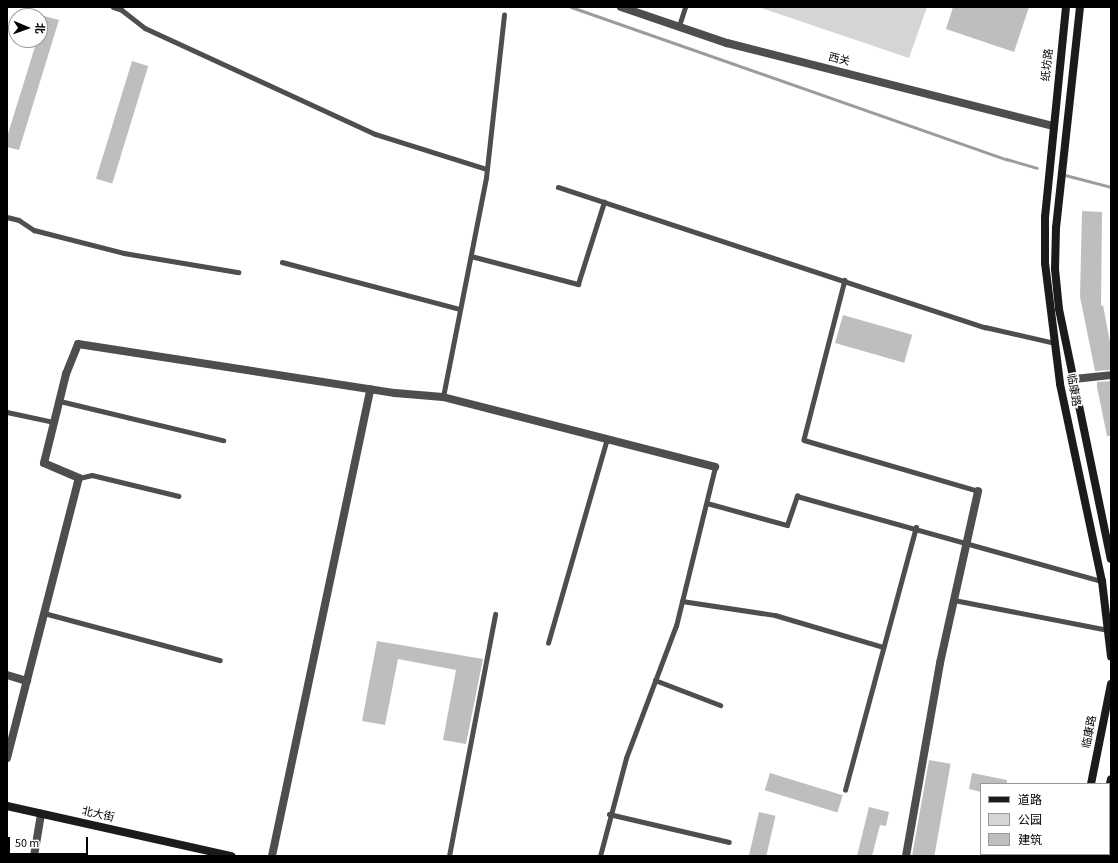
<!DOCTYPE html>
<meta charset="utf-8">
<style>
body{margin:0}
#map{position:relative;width:1118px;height:863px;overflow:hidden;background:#fff;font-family:"Source Sans 3","Noto Sans SC",sans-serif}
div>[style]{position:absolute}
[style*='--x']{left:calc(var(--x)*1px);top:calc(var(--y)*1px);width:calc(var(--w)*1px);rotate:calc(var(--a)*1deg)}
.green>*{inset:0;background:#d5d5d5}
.stream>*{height:3px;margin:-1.5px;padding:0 1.5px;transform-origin:1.5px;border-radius:1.5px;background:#9c9c9c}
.building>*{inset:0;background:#bebebe;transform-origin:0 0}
.service>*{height:4.5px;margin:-2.25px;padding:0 2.25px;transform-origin:2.25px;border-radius:2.25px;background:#4e4e4e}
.minor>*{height:8px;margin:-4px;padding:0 4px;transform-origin:4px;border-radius:4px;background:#4e4e4e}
.tertiary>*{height:8px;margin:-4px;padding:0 4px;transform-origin:4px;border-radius:4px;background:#4e4e4e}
.secondary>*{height:8px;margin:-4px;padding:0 4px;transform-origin:4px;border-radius:4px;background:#1b1b1b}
span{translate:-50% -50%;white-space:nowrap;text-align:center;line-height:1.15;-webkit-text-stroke:3.5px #fff;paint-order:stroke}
.street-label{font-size:11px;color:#000}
.frame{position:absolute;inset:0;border:8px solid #000;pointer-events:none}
.legend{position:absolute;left:980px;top:783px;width:130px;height:72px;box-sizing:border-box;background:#fff;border:1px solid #999;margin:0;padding:5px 7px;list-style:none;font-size:12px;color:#000}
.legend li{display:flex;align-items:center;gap:8px;height:20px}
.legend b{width:20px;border:1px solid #999}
.north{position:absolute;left:8px;top:8px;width:40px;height:40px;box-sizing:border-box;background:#fff;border:1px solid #999;border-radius:50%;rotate:92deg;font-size:11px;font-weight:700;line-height:16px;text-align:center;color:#000}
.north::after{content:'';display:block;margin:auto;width:14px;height:18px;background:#000;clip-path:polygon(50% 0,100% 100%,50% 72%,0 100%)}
.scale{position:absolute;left:8px;top:837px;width:80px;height:18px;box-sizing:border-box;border:2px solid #000;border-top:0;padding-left:5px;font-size:12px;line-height:14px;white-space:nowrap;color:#000;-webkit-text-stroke:3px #fff;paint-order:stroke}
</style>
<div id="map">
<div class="green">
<i style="clip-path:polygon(758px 7px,927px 7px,909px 58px)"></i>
</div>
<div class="stream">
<i style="--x:571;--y:7;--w:461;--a:19.3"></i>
<i style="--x:1006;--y:159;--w:32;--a:16"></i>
<i style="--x:1065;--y:175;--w:48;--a:14.6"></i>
</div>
<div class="building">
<i style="clip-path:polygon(953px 7px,1029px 7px,1014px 52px,946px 29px)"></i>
<i style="clip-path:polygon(44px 16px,59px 20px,19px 150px,7px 147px,7px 137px,37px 40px,40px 40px)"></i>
<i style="left:132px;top:61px;width:17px;height:123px;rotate:17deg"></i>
<i style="clip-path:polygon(1082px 211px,1102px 212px,1101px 306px,1103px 305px,1111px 347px,1111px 370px,1095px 371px,1080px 297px)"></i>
<i style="left:843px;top:315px;width:72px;height:29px;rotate:16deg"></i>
<i style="clip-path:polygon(1111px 381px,1111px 436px,1107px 436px,1097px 387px,1097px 382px)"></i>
<i style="clip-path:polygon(377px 641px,483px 659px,466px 744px,443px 740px,456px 670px,398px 659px,385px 725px,362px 721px)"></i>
<i style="left:929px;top:760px;width:22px;height:97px;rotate:10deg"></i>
<i style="left:770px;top:773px;width:76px;height:18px;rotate:17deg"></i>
<i style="clip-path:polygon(972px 773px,1007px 780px,1007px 784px,981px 784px,981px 792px,969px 789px)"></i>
<i style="clip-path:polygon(869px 807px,889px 812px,886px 826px,880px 825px,872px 856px,857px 856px)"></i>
<i style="left:759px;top:812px;width:17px;height:45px;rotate:13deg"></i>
</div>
<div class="service">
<i style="--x:113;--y:7;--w:9;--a:18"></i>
<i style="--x:122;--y:10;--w:29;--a:38"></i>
<i style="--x:145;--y:28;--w:253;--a:24.7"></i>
<i style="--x:375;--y:134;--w:117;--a:17.4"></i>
<i style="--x:679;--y:26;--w:20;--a:-72"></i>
<i style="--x:558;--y:187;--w:449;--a:18.2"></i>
<i style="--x:985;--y:327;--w:72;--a:12.9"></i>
<i style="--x:7;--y:217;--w:12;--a:14"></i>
<i style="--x:19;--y:220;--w:18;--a:34"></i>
<i style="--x:34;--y:230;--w:93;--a:14.3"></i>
<i style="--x:124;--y:253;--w:116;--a:9.5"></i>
<i style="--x:471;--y:256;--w:111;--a:14.7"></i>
<i style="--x:578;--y:284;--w:86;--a:-72.4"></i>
<i style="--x:282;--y:262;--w:184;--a:14.8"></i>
<i style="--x:845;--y:280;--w:165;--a:104.4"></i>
<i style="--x:804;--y:440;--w:181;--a:16.3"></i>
<i style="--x:443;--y:397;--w:223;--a:-78.9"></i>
<i style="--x:486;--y:178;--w:164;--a:-83.7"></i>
<i style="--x:60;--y:401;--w:168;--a:13.5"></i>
<i style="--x:7;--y:412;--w:48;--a:12"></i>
<i style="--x:79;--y:478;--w:13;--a:-13"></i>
<i style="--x:92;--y:475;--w:89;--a:13.6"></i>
<i style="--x:707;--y:503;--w:83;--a:15.4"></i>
<i style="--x:787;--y:525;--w:31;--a:-71"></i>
<i style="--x:797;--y:496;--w:317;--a:15.6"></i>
<i style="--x:954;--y:600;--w:158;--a:11"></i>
<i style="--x:682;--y:601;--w:94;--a:8.6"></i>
<i style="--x:775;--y:615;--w:113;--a:16.5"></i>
<i style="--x:44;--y:613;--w:182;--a:15"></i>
<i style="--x:548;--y:643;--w:213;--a:-73.9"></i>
<i style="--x:655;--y:680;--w:70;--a:21"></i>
<i style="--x:845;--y:790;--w:272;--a:-74.9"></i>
<i style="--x:609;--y:814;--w:123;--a:13.1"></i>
<i style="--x:449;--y:856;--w:246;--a:-79.2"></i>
<i style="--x:600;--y:856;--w:101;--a:-75.1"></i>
<i style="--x:626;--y:758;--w:141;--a:-69.3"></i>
<i style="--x:676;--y:626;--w:164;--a:-76.2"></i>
</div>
<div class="minor">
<i style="--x:1074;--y:379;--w:37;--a:-6"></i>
<i style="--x:7;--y:675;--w:21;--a:17"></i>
<i style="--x:7;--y:758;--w:289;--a:-75.6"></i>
<i style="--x:79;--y:478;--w:38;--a:-157"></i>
<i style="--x:44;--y:463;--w:92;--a:-76.1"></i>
<i style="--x:66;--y:374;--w:32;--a:-68"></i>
<i style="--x:78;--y:344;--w:321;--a:8.8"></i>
<i style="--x:395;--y:393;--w:48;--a:4.8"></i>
<i style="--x:443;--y:397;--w:281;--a:14.4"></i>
<i style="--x:34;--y:856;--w:43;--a:-80.5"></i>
<i style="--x:272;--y:856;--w:477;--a:-78.1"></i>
<i style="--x:906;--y:856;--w:196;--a:-80"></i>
<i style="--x:940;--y:663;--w:176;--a:-77.5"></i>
</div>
<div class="tertiary">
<i style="--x:621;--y:7;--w:112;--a:18.8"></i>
<i style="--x:727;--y:43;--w:336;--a:14.3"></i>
</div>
<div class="secondary">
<i style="--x:1066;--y:7;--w:211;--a:95.7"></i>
<i style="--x:1045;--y:217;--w:46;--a:90"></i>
<i style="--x:1045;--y:263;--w:122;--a:82.9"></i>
<i style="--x:1060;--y:384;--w:201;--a:78"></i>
<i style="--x:1102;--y:581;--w:76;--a:83.2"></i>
<i style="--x:1080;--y:7;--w:222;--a:96.2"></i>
<i style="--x:1056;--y:228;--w:41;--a:91.4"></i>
<i style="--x:1055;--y:269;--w:40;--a:84.3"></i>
<i style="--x:1059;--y:309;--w:255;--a:78.3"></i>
<i style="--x:1091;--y:784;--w:102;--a:-78.7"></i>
<i style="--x:1109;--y:788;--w:9;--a:-77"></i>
<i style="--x:7;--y:806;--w:230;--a:12.6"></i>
<i style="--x:1076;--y:856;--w:2;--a:-90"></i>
<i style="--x:1094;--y:856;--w:2;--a:-63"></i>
</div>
<div class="street-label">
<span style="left:839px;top:60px;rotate:14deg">西关</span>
<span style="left:1048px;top:65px;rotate:-84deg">纸坊路</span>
<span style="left:1073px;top:390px;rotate:80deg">临康路</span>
<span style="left:1090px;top:732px;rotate:-79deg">临康路</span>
<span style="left:98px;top:815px;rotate:13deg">北大街</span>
</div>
<div class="frame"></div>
<ul class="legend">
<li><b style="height:5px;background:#1b1b1b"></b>道路</li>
<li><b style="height:11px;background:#d5d5d5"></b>公园</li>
<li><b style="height:11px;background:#bebebe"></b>建筑</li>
</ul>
<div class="north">北</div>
<div class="scale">50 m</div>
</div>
